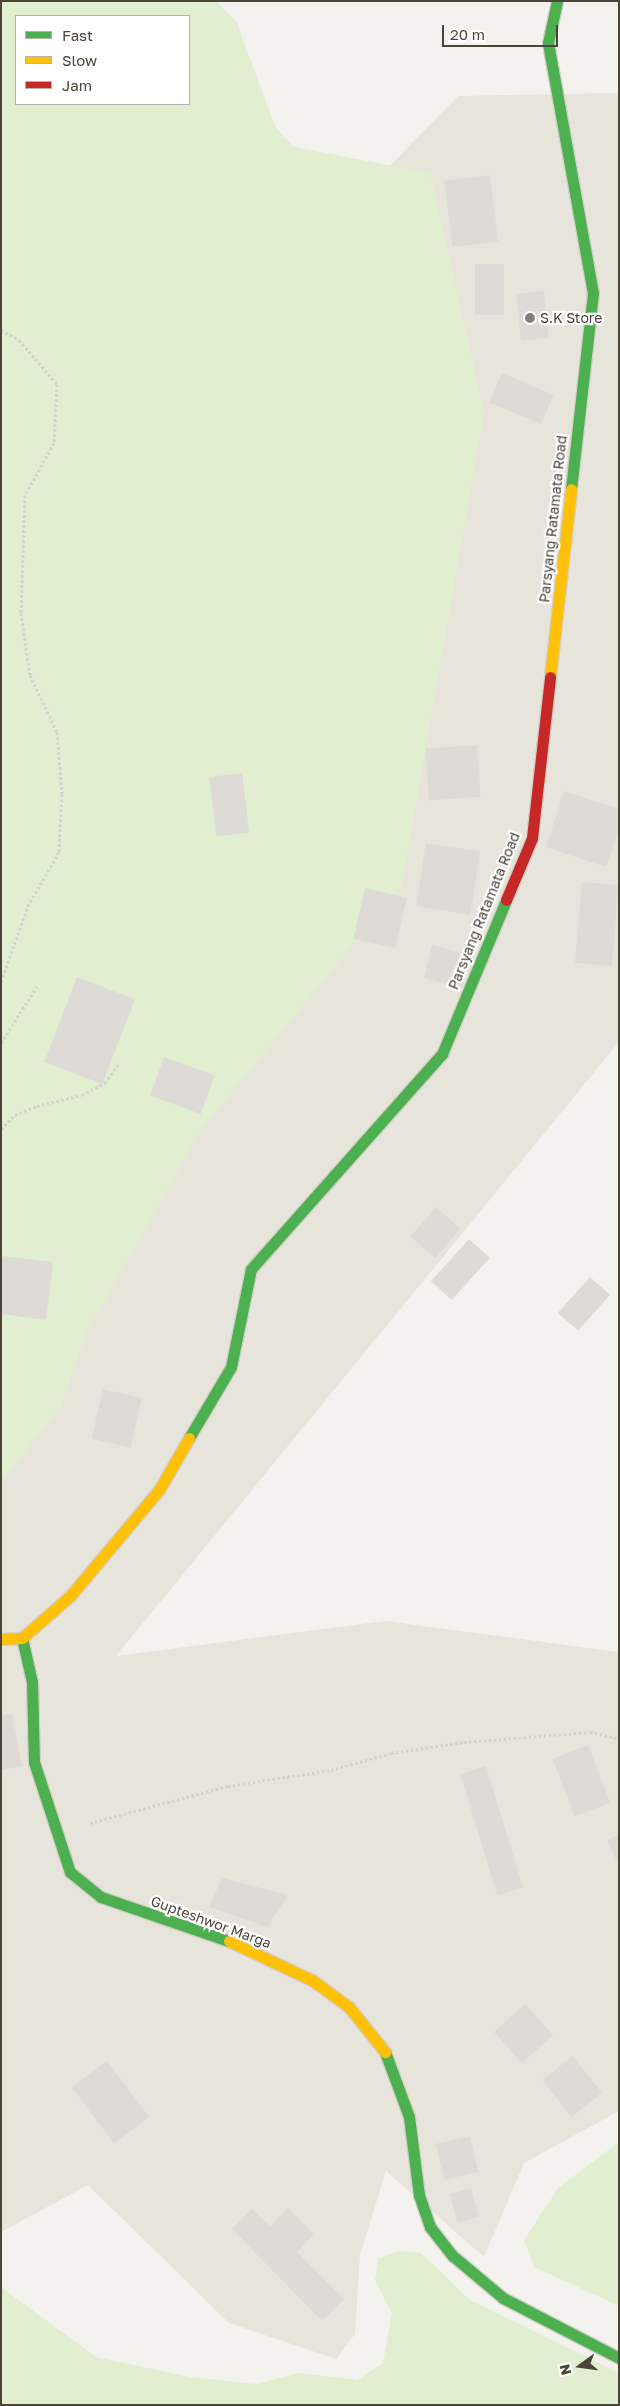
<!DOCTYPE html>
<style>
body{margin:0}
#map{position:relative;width:620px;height:2406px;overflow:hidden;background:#f4f2ee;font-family:"Golos Text",sans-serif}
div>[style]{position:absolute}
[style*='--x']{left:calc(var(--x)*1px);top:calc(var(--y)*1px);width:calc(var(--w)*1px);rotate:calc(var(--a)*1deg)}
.residential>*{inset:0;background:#e7e4dc}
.green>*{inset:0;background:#e1eecf}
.building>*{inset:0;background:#dedbd6;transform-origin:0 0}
.path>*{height:3px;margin-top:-1.5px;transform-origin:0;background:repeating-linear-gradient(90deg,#d3d2cc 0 2.5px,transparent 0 5px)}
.roads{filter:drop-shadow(1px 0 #d3cfc5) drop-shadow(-1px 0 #d3cfc5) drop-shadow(0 1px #d3cfc5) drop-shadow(0 -1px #d3cfc5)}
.fast>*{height:11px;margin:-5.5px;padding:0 5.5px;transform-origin:5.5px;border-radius:5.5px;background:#4caf50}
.slow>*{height:11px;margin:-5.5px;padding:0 5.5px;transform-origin:5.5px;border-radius:5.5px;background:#ffc107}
.jam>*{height:11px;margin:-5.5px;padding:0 5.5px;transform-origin:5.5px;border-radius:5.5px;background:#c62828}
.dots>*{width:14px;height:14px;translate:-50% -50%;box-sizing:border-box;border:2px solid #fff;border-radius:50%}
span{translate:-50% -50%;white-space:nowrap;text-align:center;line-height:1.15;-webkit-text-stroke:4.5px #fff;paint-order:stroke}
.poi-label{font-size:14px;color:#4b4439}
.left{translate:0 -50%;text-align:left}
.street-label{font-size:14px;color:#4b4439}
.frame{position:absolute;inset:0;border:2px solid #4b4439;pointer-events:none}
.legend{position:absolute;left:15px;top:15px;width:175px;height:90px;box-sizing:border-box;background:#fff;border:1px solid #b7b4b0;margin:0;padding:6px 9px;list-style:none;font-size:15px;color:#4b4439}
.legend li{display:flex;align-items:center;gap:10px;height:25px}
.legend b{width:25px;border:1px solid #b7b4b0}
.north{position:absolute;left:555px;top:2341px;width:50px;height:50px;-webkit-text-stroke:4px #fff;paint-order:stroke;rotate:256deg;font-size:14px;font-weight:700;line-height:20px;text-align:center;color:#4b4439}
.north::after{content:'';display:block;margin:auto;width:18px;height:22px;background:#4b4439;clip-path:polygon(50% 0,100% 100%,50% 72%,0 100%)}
.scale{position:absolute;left:442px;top:25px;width:116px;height:22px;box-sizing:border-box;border:2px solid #4b4439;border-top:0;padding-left:6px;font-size:15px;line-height:18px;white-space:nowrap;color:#4b4439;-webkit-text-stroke:4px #fff;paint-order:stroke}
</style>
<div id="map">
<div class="residential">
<i style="clip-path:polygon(619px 93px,619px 1042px,116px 1656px,385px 1621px,619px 1652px,619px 2111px,524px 2163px,484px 2257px,386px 2171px,360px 2255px,355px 2334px,336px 2359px,229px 2323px,88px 2185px,1px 2232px,1px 927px,294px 264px,458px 96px)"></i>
</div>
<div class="green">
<i style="clip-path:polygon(evenodd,1px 1px,216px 1px,236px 21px,276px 128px,294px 147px,430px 173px,484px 412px,402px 885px,201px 1130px,86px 1334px,61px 1406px,1px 1483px,1px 1px,16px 16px,189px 16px,189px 104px,16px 104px,16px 16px)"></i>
<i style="clip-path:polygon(619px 2142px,619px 2306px,534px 2267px,524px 2240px,559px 2187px)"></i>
<i style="clip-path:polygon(398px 2251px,421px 2253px,470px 2300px,619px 2373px,619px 2405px,1px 2405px,1px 2287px,96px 2357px,190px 2377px,257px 2384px,299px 2373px,357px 2380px,383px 2363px,392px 2313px,375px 2280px,378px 2259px)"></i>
</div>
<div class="building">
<i style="left:490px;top:175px;width:67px;height:46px;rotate:83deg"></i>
<i style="left:475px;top:264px;width:29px;height:51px"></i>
<i style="left:544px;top:291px;width:47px;height:28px;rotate:84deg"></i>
<i style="left:502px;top:373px;width:56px;height:32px;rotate:23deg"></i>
<i style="left:477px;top:745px;width:52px;height:52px;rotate:86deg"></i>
<i style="left:242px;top:773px;width:60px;height:33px;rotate:83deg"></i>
<i style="clip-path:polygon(564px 791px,619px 809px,619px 829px,606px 867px,546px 847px)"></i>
<i style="left:426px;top:843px;width:55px;height:64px;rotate:9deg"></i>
<i style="left:582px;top:882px;width:37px;height:81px;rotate:5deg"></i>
<i style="left:365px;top:888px;width:43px;height:52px;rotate:13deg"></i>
<i style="left:432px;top:945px;width:40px;height:34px;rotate:14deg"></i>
<i style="left:77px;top:977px;width:62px;height:91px;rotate:21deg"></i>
<i style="left:164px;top:1057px;width:54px;height:41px;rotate:20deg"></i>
<i style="left:436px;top:1207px;width:33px;height:39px;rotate:41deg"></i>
<i style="left:469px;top:1239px;width:28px;height:57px;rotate:42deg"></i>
<i style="clip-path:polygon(1px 1256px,53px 1262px,46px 1320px,1px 1314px)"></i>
<i style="left:590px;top:1277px;width:27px;height:48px;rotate:42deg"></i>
<i style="left:103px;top:1389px;width:40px;height:51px;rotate:13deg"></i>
<i style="clip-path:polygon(12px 1714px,22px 1766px,1px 1770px,1px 1716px)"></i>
<i style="left:588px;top:1745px;width:62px;height:38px;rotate:69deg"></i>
<i style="left:486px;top:1766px;width:127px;height:27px;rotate:73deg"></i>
<i style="clip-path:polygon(619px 1835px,619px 1866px,607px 1840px)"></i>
<i style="clip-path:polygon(222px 1878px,288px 1895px,267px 1927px,209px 1907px)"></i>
<i style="left:525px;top:2004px;width:42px;height:42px;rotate:48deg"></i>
<i style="left:573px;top:2056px;width:47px;height:39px;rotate:52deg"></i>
<i style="left:107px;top:2061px;width:70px;height:44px;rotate:53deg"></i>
<i style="left:470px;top:2136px;width:37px;height:35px;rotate:77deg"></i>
<i style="left:471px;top:2188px;width:30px;height:22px;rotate:75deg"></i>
<i style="clip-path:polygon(288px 2208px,314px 2234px,297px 2252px,344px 2299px,322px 2321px,232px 2229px,252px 2209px,270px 2226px)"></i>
</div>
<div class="path">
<i style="--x:1;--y:330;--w:21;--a:29"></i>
<i style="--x:19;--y:340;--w:58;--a:49.2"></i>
<i style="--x:57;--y:384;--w:59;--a:92.9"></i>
<i style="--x:54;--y:443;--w:60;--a:119.1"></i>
<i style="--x:25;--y:495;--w:118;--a:91.9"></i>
<i style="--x:21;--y:613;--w:63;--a:81.7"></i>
<i style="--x:30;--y:675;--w:63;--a:64.7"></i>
<i style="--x:57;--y:732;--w:62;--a:85.4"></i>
<i style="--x:62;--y:794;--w:58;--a:93"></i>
<i style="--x:59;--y:852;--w:60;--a:120"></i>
<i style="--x:29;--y:904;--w:82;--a:110"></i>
<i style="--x:1;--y:1043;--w:67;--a:-57.7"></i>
<i style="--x:1;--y:1129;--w:20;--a:-45"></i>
<i style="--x:15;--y:1115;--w:24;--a:-22"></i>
<i style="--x:37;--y:1106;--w:46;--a:-13.7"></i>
<i style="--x:82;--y:1095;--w:26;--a:-28"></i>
<i style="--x:105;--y:1083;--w:24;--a:-55"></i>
<i style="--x:90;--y:1823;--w:143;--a:-15"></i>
<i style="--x:228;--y:1786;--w:104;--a:-8.8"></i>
<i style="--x:331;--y:1770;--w:62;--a:-15.8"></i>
<i style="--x:391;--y:1753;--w:74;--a:-8.6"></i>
<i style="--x:464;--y:1742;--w:126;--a:-4.5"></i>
<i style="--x:590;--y:1732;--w:30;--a:12"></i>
</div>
<div class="roads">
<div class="fast">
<i style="--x:557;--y:1;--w:43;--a:102.1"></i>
<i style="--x:548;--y:43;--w:254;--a:79.8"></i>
<i style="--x:593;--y:293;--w:197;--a:96.4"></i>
<i style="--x:189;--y:1438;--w:82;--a:-59.4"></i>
<i style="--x:231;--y:1367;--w:100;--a:-78.5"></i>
<i style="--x:251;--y:1269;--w:288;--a:-48.4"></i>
<i style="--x:442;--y:1054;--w:167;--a:-67.4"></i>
<i style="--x:22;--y:1638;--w:45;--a:77.2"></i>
<i style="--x:32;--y:1682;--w:80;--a:88.6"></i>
<i style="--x:34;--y:1762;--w:116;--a:71.9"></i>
<i style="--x:70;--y:1872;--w:40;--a:39"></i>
<i style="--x:101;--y:1897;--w:135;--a:19"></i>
<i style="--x:385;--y:2052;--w:69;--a:69.7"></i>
<i style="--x:409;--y:2117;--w:79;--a:82.7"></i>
<i style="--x:419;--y:2195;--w:34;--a:71"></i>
<i style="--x:430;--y:2227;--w:37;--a:52"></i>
<i style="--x:453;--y:2256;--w:65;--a:40"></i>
<i style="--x:503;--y:2298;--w:131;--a:27.3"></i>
</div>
<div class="slow">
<i style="--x:550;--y:677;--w:189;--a:-83.6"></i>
<i style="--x:1;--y:1639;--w:21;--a:-3"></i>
<i style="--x:22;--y:1638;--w:64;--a:-41.2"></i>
<i style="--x:70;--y:1596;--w:138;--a:-50"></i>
<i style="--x:159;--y:1490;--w:60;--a:-60"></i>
<i style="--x:229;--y:1941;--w:92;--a:25.2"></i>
<i style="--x:312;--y:1980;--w:46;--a:36.1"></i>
<i style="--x:349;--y:2007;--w:58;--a:51.3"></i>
</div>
<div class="jam">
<i style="--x:506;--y:900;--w:67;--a:-67.2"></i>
<i style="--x:532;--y:838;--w:162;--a:-83.6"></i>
</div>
</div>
<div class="dots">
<i style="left:530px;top:318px;background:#868178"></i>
</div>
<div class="poi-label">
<span class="left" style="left:540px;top:318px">S.K Store</span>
</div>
<div class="street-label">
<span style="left:553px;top:519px;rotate:-84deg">Parsyang Ratamata Road</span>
<span style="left:484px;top:911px;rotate:-68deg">Parsyang Ratamata Road</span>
<span style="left:211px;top:1922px;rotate:20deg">Gupteshwor Marga</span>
</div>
<div class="frame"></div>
<ul class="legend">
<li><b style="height:6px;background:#4caf50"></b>Fast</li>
<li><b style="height:6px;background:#ffc107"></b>Slow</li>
<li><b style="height:6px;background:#c62828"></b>Jam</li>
</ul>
<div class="north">N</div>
<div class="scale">20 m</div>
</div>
